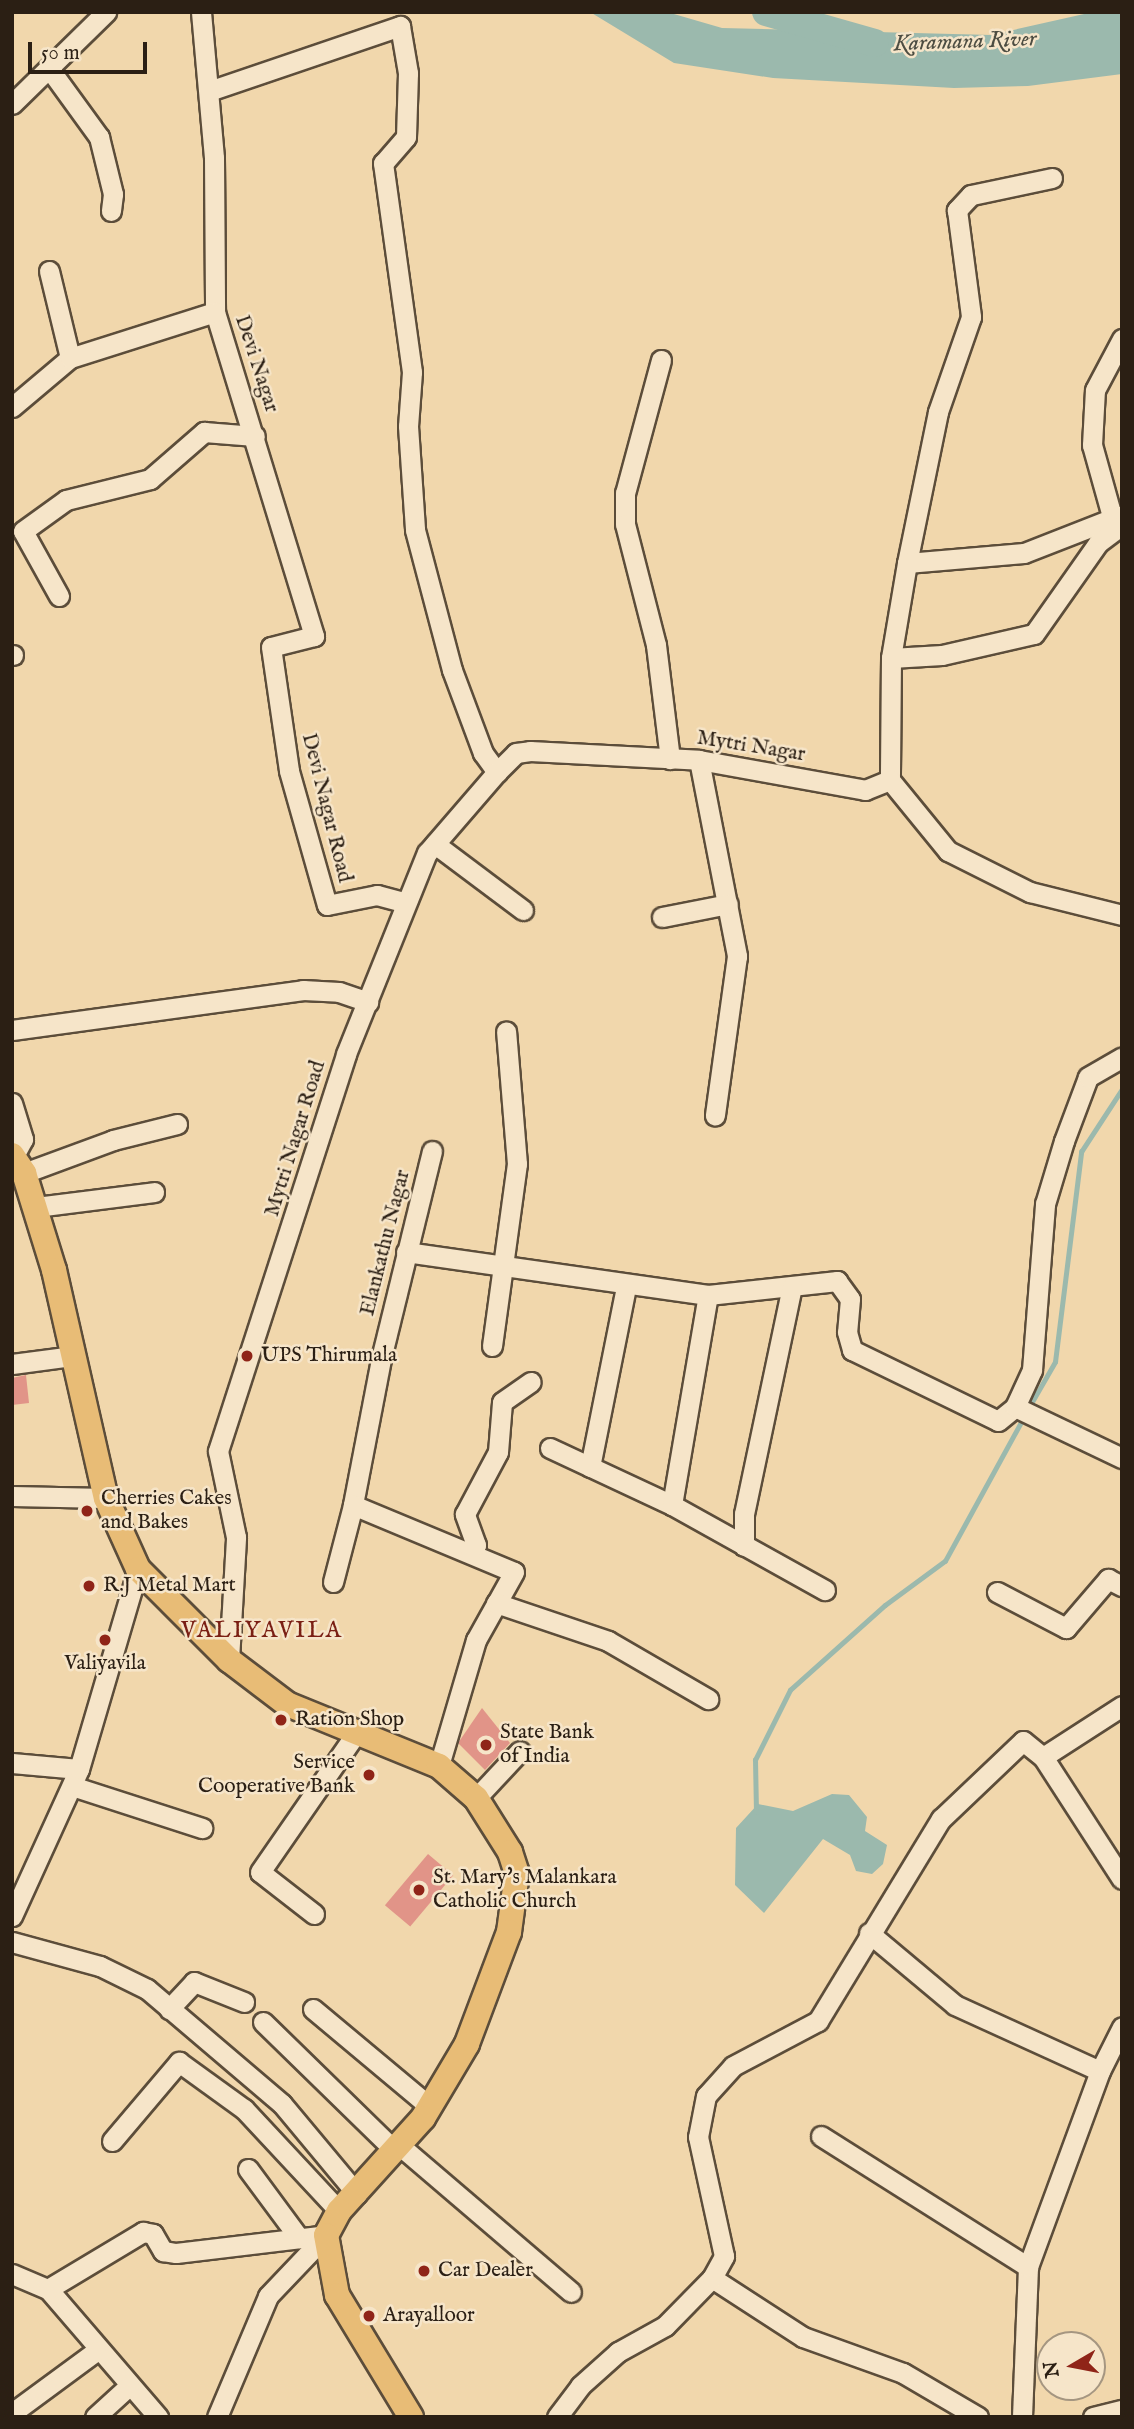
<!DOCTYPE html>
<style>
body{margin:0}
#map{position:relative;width:1134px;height:2429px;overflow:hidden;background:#f1d7ac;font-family:"IM FELL English",serif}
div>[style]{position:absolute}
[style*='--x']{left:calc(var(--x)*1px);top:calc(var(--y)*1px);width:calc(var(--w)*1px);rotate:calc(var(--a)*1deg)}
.water>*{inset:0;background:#9bb9ad}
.stream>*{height:4.5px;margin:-2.25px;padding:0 2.25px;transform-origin:2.25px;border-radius:2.25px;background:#9bb9ad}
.river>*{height:28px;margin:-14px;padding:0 14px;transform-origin:14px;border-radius:14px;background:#9bb9ad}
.building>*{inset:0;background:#e19488;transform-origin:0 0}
.roads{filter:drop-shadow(2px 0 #5c4d3a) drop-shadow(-2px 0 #5c4d3a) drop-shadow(0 2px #5c4d3a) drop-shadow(0 -2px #5c4d3a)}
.minor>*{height:19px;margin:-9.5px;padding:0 9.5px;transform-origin:9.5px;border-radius:9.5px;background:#f6e5c9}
.major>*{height:24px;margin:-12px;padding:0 12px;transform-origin:12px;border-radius:12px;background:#e8bc76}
.dots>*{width:19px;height:19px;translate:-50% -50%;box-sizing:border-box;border:4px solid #f6e5c9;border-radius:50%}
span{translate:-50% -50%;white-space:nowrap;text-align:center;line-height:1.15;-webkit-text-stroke:5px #f6e5c9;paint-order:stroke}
.street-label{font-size:21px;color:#2b1f14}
.poi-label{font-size:21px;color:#2b1f14}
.left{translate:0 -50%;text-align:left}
.right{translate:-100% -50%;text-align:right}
.water-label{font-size:23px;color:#4d4d42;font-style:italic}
.neighbourhood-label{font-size:23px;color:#7a1f14;letter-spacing:2px}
.frame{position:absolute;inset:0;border:14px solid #2b1f14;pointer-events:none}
.north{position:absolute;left:1036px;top:2331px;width:70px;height:70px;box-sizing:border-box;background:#f6e5c9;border:2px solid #a59681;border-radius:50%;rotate:260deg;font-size:19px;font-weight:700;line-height:28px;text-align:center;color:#2b1f14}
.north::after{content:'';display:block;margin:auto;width:24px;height:32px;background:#8f2418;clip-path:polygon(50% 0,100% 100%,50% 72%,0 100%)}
.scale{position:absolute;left:28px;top:42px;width:119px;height:32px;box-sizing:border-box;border:4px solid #2b1f14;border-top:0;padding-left:9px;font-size:21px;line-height:24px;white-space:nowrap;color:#2b1f14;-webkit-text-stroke:5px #f6e5c9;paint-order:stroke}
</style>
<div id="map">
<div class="water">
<i style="clip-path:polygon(590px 12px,667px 12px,722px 28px,991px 35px,1093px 12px,1122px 12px,1122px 74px,1028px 86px,954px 88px,773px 78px,674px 63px)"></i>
<i style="clip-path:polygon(832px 1794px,849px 1795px,867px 1817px,865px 1831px,887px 1845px,883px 1864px,872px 1874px,856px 1871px,850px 1855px,823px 1839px,764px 1913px,735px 1885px,736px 1828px,758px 1804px,793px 1811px)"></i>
</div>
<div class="stream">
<i style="--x:1032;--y:1402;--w:46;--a:-60.1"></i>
<i style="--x:1055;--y:1362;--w:212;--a:-82.9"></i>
<i style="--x:1081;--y:1152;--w:75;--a:-56.9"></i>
<i style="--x:756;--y:1812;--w:52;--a:-91.1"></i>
<i style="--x:755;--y:1760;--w:78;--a:-63.4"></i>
<i style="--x:790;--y:1690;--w:127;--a:-41.8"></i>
<i style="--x:885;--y:1605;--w:74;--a:-36.3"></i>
<i style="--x:945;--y:1561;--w:156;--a:-61.3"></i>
</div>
<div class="river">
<i style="--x:766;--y:12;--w:113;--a:15.9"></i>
</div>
<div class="building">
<i style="clip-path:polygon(26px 1375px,29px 1403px,12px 1405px,12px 1378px)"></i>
<i style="clip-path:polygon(482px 1708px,510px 1743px,485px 1770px,458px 1743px)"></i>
<i style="left:428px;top:1854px;width:33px;height:67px;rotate:40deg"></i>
</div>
<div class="roads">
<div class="minor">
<i style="--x:201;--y:12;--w:147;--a:84.9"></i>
<i style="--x:214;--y:158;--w:154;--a:89.6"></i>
<i style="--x:215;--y:312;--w:339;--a:73"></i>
<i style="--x:314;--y:636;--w:44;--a:165.7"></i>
<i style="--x:271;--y:647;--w:125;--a:81.7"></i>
<i style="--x:289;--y:771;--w:139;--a:74.2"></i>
<i style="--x:327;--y:905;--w:51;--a:-11.3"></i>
<i style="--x:377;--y:895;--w:28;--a:15"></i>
<i style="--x:51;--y:71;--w:82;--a:54"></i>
<i style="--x:99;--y:137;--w:59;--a:76.2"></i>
<i style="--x:113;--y:194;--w:17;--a:97"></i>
<i style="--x:209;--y:91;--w:202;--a:-18.8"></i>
<i style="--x:400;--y:26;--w:48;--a:80.3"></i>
<i style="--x:408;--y:73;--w:64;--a:91.8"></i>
<i style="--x:406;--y:137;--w:35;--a:131"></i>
<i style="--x:383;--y:163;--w:211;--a:82.1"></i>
<i style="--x:412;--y:372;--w:54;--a:94.2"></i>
<i style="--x:408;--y:426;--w:104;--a:86.1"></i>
<i style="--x:415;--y:530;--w:145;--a:75.2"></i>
<i style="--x:452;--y:670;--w:89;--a:69.5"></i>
<i style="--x:483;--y:753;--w:24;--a:54"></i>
<i style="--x:12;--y:104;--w:132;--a:-44.4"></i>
<i style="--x:1052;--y:178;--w:83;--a:168.1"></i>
<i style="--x:971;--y:195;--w:21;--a:133"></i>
<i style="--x:957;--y:210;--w:108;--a:82.5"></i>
<i style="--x:971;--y:317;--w:101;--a:109.2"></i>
<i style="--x:938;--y:412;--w:154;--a:101.6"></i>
<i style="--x:907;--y:563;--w:96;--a:99.6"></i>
<i style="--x:891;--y:658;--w:122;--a:90.5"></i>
<i style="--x:890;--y:780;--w:92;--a:50.8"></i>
<i style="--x:948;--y:851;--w:92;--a:26.6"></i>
<i style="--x:1030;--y:892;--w:95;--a:14"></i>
<i style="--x:49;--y:271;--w:89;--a:76.4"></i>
<i style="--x:661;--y:360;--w:138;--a:105.1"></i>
<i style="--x:625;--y:493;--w:31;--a:90"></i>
<i style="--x:625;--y:524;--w:125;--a:75.6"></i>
<i style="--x:656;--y:645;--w:115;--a:83"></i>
<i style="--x:12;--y:407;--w:76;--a:-40.2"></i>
<i style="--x:70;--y:358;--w:152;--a:-17.6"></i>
<i style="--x:1113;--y:520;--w:78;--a:-105.6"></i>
<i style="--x:1092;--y:445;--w:55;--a:-86.9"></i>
<i style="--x:1095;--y:390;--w:58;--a:-62.1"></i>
<i style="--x:907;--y:563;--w:117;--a:-4.9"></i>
<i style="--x:1024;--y:553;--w:102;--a:-21.3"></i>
<i style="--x:59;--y:596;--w:74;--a:-119"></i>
<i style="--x:23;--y:531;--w:53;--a:-35.8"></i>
<i style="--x:66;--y:500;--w:87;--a:-14"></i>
<i style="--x:150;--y:479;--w:72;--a:-41"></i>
<i style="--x:204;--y:432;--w:51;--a:4.5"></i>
<i style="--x:12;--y:655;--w:1;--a:0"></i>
<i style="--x:891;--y:658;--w:51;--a:-3.4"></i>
<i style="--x:942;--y:655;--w:94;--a:-12.9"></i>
<i style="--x:1034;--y:634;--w:111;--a:-54.9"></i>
<i style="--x:1098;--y:543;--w:30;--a:-37"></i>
<i style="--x:699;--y:760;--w:200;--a:79"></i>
<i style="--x:737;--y:956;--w:161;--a:97.9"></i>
<i style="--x:435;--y:844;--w:110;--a:36.9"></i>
<i style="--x:662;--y:917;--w:67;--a:-11.1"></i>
<i style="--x:12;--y:1030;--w:294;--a:-7.8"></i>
<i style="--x:303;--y:990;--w:36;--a:3"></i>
<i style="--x:339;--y:992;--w:31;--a:19"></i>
<i style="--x:12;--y:1103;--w:38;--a:73"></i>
<i style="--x:23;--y:1139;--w:19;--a:118"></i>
<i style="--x:432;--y:1151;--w:209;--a:103.8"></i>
<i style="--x:382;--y:1354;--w:154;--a:100.9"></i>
<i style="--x:353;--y:1505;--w:174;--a:22.6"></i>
<i style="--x:514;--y:1572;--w:78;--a:119.2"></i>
<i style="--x:476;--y:1640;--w:131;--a:106.4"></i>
<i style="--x:24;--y:1173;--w:95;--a:-20.3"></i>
<i style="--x:113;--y:1140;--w:66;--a:-14"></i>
<i style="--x:36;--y:1207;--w:119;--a:-7.2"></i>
<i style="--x:406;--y:1252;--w:305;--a:8.1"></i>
<i style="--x:708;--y:1295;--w:130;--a:-6.2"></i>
<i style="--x:837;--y:1281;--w:22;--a:54"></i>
<i style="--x:850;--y:1299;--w:33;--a:95"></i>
<i style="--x:847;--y:1332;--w:19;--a:74"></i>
<i style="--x:852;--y:1350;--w:162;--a:25.9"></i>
<i style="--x:998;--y:1421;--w:22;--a:-39"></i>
<i style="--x:1015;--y:1407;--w:41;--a:-65.3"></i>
<i style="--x:1032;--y:1370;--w:167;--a:-85.5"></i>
<i style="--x:1045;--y:1204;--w:66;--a:-73.2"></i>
<i style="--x:1064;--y:1141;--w:68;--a:-69.4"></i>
<i style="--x:1088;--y:1077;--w:39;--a:-30"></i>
<i style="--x:492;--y:1346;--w:184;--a:-82.2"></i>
<i style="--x:517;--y:1164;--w:133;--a:-94.7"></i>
<i style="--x:12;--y:1364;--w:62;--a:-7.5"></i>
<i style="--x:1015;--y:1407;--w:119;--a:25.5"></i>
<i style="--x:550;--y:1448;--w:135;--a:25"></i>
<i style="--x:672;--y:1505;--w:175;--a:29.1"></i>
<i style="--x:590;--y:1467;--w:184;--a:-78.7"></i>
<i style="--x:12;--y:1496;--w:94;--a:1.2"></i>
<i style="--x:672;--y:1505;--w:213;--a:-80.3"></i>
<i style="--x:744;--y:1546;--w:32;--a:-90"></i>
<i style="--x:744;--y:1514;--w:232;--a:-78.1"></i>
<i style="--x:470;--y:1553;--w:10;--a:-53"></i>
<i style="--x:476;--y:1545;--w:33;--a:-110"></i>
<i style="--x:465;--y:1514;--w:70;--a:-62"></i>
<i style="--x:498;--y:1452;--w:50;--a:-85.4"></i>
<i style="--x:502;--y:1402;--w:35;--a:-35"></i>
<i style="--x:333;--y:1582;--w:80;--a:-75.4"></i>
<i style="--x:997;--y:1592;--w:78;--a:27.6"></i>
<i style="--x:1066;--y:1628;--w:65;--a:-49.4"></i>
<i style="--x:1108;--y:1579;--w:16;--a:27"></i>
<i style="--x:496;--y:1603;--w:118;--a:18.7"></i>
<i style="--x:608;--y:1641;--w:116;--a:30.1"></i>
<i style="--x:229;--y:1660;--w:123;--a:-86.7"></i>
<i style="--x:236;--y:1537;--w:88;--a:-101.8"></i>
<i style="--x:218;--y:1451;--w:417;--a:-72.1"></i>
<i style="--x:346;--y:1054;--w:217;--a:-68.1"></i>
<i style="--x:427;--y:853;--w:107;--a:-49.2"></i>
<i style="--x:497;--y:772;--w:27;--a:-45"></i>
<i style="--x:516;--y:753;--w:14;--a:-8"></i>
<i style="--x:530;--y:751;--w:169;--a:3"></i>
<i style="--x:699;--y:760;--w:169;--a:10.2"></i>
<i style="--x:865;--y:790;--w:27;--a:-22"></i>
<i style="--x:1043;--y:1757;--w:145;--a:57.1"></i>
<i style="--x:12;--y:1763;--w:67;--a:5.1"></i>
<i style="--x:72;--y:1786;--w:137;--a:17.9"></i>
<i style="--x:476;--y:1798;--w:64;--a:-46.9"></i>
<i style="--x:314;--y:1914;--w:68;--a:-142.1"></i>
<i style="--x:260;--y:1872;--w:167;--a:-55.3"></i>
<i style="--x:12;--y:1916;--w:162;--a:-65.5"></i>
<i style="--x:79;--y:1769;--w:209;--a:-73.6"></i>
<i style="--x:869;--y:1933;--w:112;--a:39.9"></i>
<i style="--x:955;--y:2005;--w:159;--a:24.5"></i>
<i style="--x:1100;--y:2071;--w:209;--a:110.2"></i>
<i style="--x:1028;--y:2267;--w:150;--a:92.3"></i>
<i style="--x:12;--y:1942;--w:91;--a:15.3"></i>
<i style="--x:100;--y:1966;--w:52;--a:26.1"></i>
<i style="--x:147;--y:1989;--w:177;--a:40.4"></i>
<i style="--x:282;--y:2104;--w:117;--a:50.2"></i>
<i style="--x:169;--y:2009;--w:37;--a:-47"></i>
<i style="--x:194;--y:1982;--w:54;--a:21.8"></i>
<i style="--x:313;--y:2009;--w:153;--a:39.9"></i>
<i style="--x:263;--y:2022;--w:180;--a:44.3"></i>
<i style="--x:1100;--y:2071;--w:49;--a:-63.4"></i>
<i style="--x:821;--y:2136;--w:245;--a:32.3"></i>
<i style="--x:112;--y:2141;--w:104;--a:-49.7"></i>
<i style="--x:179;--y:2062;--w:80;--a:35.9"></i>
<i style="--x:244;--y:2109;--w:139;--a:47"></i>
<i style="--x:399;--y:2145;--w:226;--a:40.5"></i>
<i style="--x:248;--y:2169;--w:86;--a:53.5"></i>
<i style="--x:12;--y:2274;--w:39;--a:23"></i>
<i style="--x:48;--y:2289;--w:169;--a:49.3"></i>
<i style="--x:712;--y:2278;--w:108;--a:33"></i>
<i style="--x:803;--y:2337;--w:106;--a:19.8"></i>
<i style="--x:903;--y:2373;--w:87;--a:30.4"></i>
<i style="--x:48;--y:2289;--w:111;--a:-31"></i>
<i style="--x:143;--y:2232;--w:10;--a:11"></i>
<i style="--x:153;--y:2234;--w:20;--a:60"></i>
<i style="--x:163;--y:2251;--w:13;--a:9"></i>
<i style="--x:176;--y:2253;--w:151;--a:-6.8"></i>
<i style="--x:12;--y:2413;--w:104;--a:-36.4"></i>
<i style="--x:95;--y:2417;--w:46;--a:-42.4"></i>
<i style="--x:217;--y:2417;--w:131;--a:-67.1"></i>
<i style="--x:268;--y:2296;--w:84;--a:-46.4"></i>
<i style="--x:557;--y:2417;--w:39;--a:-53"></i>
<i style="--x:580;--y:2386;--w:51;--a:-41.8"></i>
<i style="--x:618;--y:2352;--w:54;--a:-29"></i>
<i style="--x:665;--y:2326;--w:67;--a:-45.6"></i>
<i style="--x:712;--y:2278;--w:25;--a:-61"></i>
<i style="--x:724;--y:2256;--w:122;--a:-102.3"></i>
<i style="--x:698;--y:2137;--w:42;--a:-79"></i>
<i style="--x:706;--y:2096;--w:40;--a:-48"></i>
<i style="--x:733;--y:2066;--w:96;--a:-27.9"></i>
<i style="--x:818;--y:2021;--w:237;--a:-58.7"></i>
<i style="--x:941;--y:1819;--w:113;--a:-43.6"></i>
<i style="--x:1023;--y:1741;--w:26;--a:39"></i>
<i style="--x:1043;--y:1757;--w:94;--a:-32.8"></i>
<i style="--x:1093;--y:2417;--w:30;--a:-14"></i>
</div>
<div class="major">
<i style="--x:12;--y:1155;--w:22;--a:56"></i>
<i style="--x:24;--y:1173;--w:102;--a:72.8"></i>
<i style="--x:54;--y:1270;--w:234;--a:77.2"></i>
<i style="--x:106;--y:1498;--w:78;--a:65.7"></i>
<i style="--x:138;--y:1569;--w:129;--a:45"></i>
<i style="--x:229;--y:1660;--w:73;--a:37.2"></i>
<i style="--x:287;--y:1704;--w:164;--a:22.2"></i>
<i style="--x:439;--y:1766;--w:49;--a:40.9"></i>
<i style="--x:476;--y:1798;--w:64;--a:57.8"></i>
<i style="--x:510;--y:1852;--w:22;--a:72"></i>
<i style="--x:517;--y:1873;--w:60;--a:97.7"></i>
<i style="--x:509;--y:1932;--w:120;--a:110.6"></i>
<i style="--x:467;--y:2044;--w:86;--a:120.7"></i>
<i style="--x:423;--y:2118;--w:125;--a:132.1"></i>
<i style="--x:339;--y:2211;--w:27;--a:118"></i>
<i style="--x:326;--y:2235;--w:61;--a:79.6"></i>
<i style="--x:337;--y:2295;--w:143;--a:58.8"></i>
</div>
</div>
<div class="dots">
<i style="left:247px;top:1356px;background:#8f2418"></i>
<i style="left:87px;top:1511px;background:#8f2418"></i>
<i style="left:89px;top:1586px;background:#8f2418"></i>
<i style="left:105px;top:1640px;background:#8f2418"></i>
<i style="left:281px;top:1720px;background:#8f2418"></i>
<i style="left:486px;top:1745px;background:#8f2418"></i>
<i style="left:369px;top:1775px;background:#8f2418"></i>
<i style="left:419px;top:1890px;background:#8f2418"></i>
<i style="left:424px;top:2271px;background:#8f2418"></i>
<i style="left:369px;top:2316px;background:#8f2418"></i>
</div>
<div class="street-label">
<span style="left:256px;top:364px;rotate:72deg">Devi Nagar</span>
<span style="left:751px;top:747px;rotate:9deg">Mytri Nagar</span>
<span style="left:326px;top:808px;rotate:76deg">Devi Nagar Road</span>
<span style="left:296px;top:1139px;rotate:-73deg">Mytri Nagar Road</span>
<span style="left:386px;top:1243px;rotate:-76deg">Elankathu Nagar</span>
</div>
<div class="poi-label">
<span class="left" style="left:261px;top:1356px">UPS Thirumala</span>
<span class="left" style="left:101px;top:1511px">Cherries Cakes<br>and Bakes</span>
<span class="left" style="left:103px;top:1586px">R.J Metal Mart</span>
<span style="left:105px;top:1664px">Valiyavila</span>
<span class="left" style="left:295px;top:1720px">Ration Shop</span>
<span class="left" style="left:500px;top:1745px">State Bank<br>of India</span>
<span class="right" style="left:355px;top:1775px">Service<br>Cooperative Bank</span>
<span class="left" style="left:433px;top:1890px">St. Mary's Malankara<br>Catholic Church</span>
<span class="left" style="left:438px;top:2271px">Car Dealer</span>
<span class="left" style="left:383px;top:2316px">Arayalloor</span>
</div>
<div class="water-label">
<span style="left:965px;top:42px;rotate:-2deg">Karamana River</span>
</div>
<div class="neighbourhood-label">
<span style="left:262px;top:1631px">VALIYAVILA</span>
</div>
<div class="frame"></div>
<div class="north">N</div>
<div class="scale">50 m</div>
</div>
